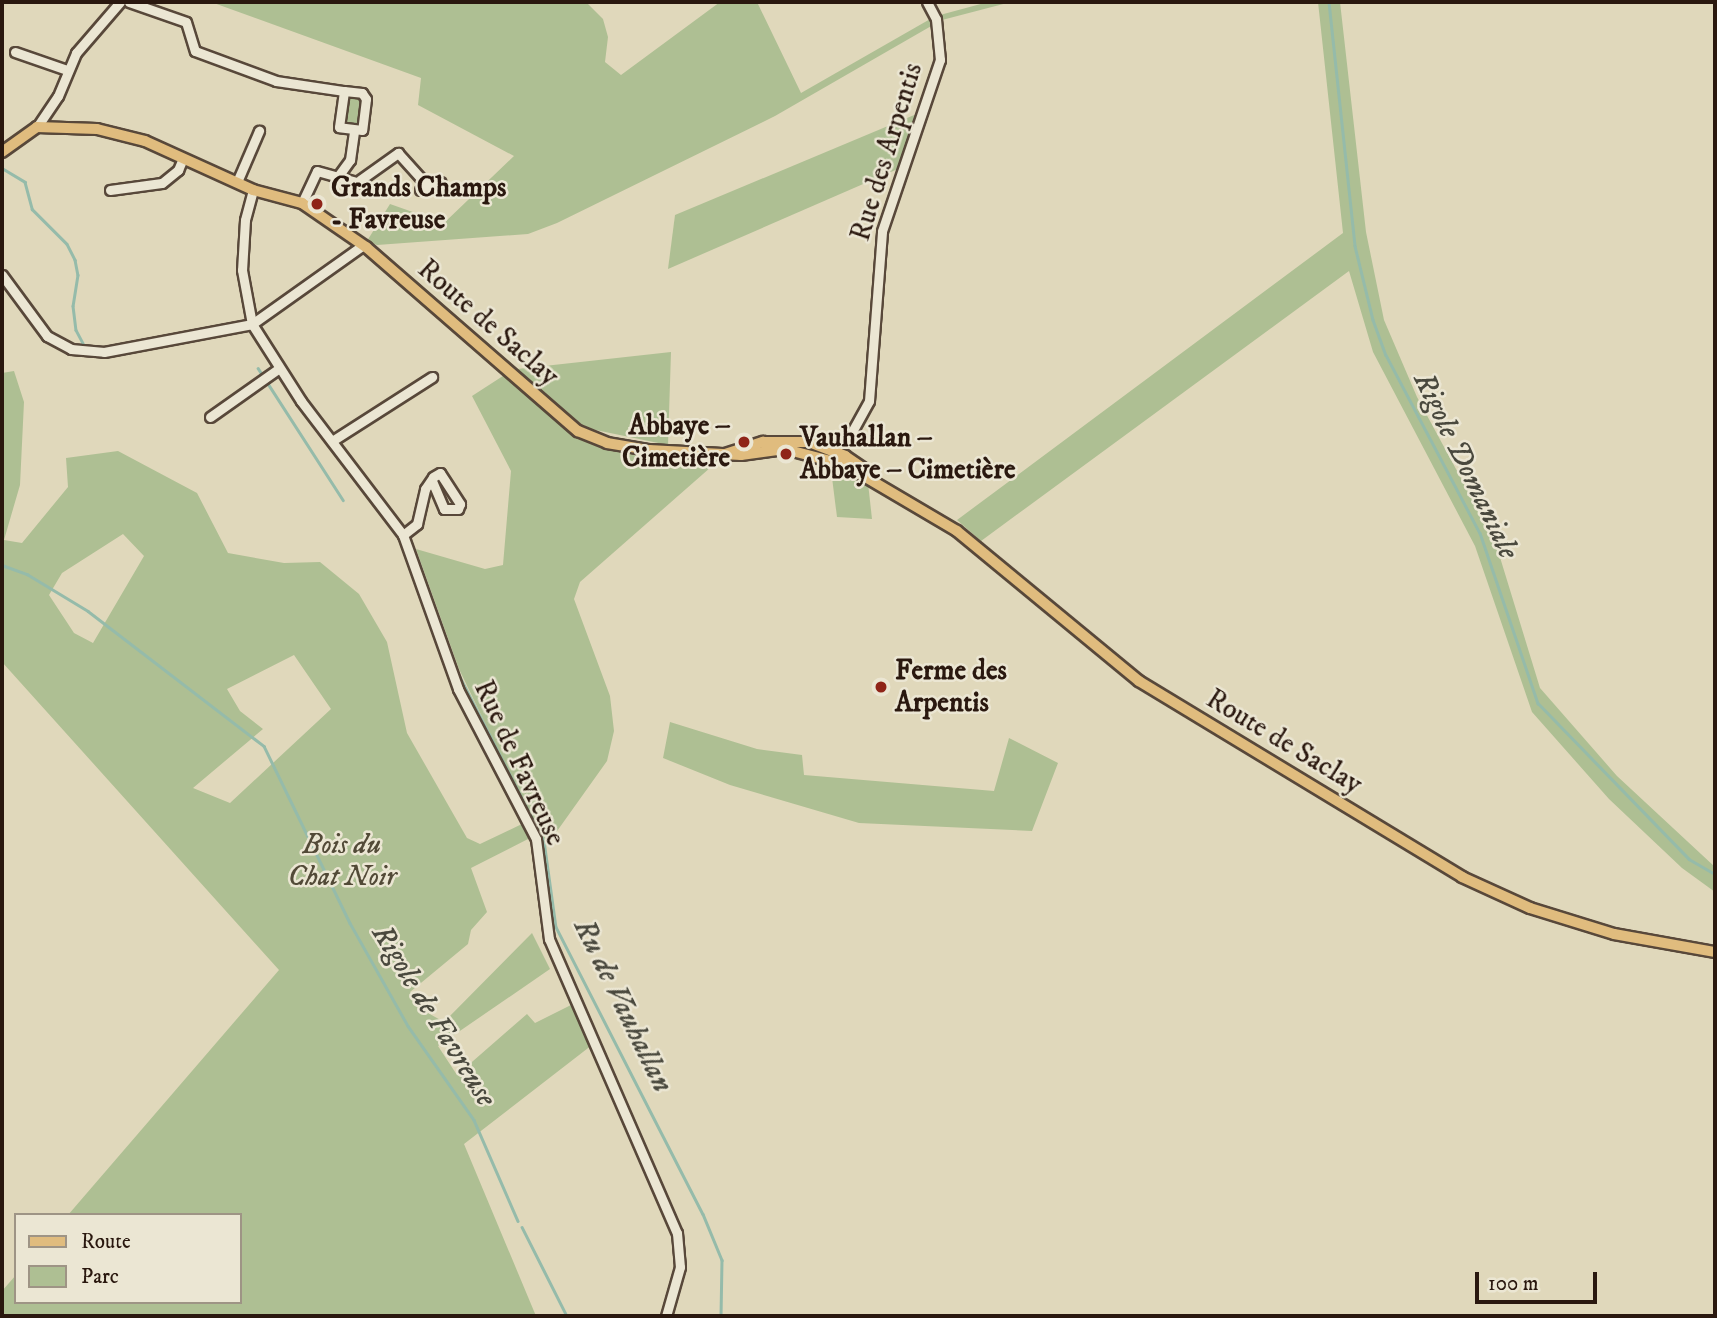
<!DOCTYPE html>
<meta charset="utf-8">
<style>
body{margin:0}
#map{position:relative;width:1717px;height:1318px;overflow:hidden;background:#e0d8bb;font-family:"IM FELL DW Pica",serif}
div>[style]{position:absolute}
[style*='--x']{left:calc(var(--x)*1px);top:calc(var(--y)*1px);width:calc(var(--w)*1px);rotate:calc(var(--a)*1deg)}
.green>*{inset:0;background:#aebf93}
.stream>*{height:2.5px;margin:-1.25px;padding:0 1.25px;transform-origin:1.25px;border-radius:1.25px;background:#95bbaa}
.roads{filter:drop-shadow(2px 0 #58483a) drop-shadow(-2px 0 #58483a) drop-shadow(0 2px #58483a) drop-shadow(0 -2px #58483a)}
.minor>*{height:9px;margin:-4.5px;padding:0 4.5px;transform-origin:4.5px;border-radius:4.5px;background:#ebe6d3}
.major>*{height:10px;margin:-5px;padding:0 5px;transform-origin:5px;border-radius:5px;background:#e0bc7e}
.dots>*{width:19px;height:19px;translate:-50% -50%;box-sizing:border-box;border:4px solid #ebe6d3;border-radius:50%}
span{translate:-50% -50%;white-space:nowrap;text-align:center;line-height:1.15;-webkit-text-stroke:5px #ebe6d3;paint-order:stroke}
.street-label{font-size:28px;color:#2a180f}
.poi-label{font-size:28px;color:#2a180f;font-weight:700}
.left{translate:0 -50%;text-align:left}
.right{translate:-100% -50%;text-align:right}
.park-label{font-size:28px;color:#524a37;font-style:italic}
.water-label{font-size:30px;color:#4a493e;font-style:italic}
.frame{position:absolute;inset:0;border:4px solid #2a180f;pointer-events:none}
.legend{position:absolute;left:14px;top:1213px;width:228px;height:91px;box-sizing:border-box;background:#ebe6d3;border:2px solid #9e9485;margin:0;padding:9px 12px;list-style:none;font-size:21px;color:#2a180f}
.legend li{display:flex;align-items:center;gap:14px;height:35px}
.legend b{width:35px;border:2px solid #9e9485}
.scale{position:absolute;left:1475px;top:1272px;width:122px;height:32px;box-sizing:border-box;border:4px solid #2a180f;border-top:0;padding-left:9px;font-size:21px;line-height:24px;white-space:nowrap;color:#2a180f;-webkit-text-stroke:5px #ebe6d3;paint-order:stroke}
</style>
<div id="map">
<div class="green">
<i style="clip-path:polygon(211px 2px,586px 2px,603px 19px,608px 37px,605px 62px,621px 75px,720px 2px,757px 2px,801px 93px,932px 18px,933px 25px,775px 116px,557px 223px,528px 234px,377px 245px,367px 241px,390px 204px,444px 223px,514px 156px,418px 105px,421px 78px)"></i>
<i style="clip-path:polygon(988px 2px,1011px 2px,942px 20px,940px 15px)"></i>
<i style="clip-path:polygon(1318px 2px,1340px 2px,1366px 232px,1384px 320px,1417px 397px,1495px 541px,1540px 688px,1617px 776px,1715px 867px,1715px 892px,1682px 868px,1609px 799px,1532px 712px,1475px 546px,1373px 352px,1349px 271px,981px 541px,957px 520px,1343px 233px)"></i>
<i style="clip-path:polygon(359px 96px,364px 101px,358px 127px,342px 123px,346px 97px)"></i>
<i style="clip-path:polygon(919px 113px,900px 168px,668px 269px,675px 215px)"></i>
<i style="clip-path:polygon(671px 352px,668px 445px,586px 428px,517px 369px)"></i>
<i style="clip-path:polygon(evenodd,14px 371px,24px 402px,20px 485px,4px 540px,22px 543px,68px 487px,66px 458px,118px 451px,197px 493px,228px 553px,284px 563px,320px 562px,359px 594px,387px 642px,407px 733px,467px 838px,480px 844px,524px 823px,530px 838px,471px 868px,487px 912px,471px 930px,468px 944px,410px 992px,428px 1013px,444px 1022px,532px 933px,550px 969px,438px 1046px,457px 1075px,527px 1014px,535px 1023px,571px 1005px,592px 1045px,464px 1144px,536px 1316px,2px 1316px,2px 1291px,16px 1275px,16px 1302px,240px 1302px,240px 1215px,68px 1215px,279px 970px,2px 662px,2px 373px,14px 371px,123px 534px,144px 556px,93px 643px,74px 633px,49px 595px,62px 573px,123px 534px,14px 371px,294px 655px,331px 709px,230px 803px,193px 788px,263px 729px,240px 711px,227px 689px,294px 655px)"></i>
<i style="clip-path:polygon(506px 374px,596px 438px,675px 456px,719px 460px,580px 582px,574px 599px,610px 696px,614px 731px,607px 761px,545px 848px,459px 669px,416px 549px,485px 569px,503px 565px,511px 471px,472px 396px)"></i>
<i style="clip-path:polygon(830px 462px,868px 483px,872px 519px,837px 517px)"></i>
<i style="clip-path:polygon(670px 722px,757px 749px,802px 755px,804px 775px,994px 791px,1009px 738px,1058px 763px,1032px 831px,859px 823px,730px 785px,663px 758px)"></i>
</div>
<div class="stream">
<i style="--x:1329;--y:2;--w:245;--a:83.9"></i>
<i style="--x:1355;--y:246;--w:76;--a:76.3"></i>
<i style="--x:1373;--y:320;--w:37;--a:70"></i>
<i style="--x:1386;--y:355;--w:201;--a:62.2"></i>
<i style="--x:1480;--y:533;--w:180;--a:71.2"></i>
<i style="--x:1538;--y:703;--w:217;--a:45.9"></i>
<i style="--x:1689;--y:859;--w:30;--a:30"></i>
<i style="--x:2;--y:168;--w:27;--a:31"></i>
<i style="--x:25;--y:182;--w:28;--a:75"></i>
<i style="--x:32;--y:209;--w:49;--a:45"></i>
<i style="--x:67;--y:244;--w:18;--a:63"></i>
<i style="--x:75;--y:260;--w:15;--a:79"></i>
<i style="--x:78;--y:275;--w:31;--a:99"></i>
<i style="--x:73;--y:306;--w:24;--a:83"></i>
<i style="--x:76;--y:330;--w:19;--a:62"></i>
<i style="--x:258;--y:368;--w:157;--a:57.2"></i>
<i style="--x:418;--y:560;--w:120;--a:70.5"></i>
<i style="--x:458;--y:673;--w:189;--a:62.9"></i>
<i style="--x:544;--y:841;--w:87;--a:82.1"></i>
<i style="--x:556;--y:927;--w:322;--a:62.9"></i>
<i style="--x:703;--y:1214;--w:50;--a:67.6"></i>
<i style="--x:722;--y:1260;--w:56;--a:91"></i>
<i style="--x:2;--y:565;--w:27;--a:20"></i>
<i style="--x:27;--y:574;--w:71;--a:31.2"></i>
<i style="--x:88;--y:611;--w:222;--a:37.5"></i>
<i style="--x:264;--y:746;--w:197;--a:64.1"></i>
<i style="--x:350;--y:923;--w:118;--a:60.6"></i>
<i style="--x:408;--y:1026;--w:115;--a:54.9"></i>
<i style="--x:474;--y:1120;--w:110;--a:66.5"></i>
<i style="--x:522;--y:1227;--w:100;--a:63.2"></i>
</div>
<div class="roads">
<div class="minor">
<i style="--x:129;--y:2;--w:60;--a:19.3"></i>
<i style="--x:186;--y:22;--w:30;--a:73"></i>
<i style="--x:195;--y:51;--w:86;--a:20.3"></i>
<i style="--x:276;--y:81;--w:69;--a:8.4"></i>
<i style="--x:15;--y:52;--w:55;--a:19.1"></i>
<i style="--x:344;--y:91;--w:18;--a:6"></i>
<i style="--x:362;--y:93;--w:7;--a:56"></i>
<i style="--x:366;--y:99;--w:31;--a:97"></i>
<i style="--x:362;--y:130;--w:23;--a:-173"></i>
<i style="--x:339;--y:127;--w:36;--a:-82"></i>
<i style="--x:37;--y:127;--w:37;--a:-56"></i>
<i style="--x:58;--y:96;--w:47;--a:-67.3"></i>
<i style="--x:76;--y:53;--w:67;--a:-49.2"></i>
<i style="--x:339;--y:175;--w:19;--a:-54"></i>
<i style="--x:350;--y:160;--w:28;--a:-82"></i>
<i style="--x:360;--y:180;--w:47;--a:-35.4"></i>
<i style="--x:398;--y:153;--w:42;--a:47.9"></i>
<i style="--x:237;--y:182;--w:56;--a:-66.7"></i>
<i style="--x:110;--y:190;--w:52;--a:-7.7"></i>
<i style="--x:162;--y:183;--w:21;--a:-39"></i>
<i style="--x:178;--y:170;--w:13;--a:-67"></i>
<i style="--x:253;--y:190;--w:31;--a:105"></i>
<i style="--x:245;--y:220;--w:50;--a:93.4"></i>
<i style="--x:242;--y:270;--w:55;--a:79.5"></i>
<i style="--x:252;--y:324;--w:91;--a:57.5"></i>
<i style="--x:301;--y:401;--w:168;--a:52.7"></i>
<i style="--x:403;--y:535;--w:164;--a:70.3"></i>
<i style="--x:458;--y:689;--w:169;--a:62.5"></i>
<i style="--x:536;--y:839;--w:101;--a:82.6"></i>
<i style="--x:549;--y:939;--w:321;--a:66.5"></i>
<i style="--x:677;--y:1233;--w:34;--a:85"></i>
<i style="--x:680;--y:1267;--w:51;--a:105.9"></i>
<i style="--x:420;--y:190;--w:22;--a:-21"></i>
<i style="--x:302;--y:203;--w:35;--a:-65"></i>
<i style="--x:317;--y:171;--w:45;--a:15.6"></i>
<i style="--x:2;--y:275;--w:76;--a:53.6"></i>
<i style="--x:47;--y:336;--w:27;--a:28"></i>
<i style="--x:71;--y:349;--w:33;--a:5"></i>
<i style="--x:104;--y:352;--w:151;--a:-10.7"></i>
<i style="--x:252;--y:324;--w:136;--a:-35.4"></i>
<i style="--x:210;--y:417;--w:83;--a:-35.2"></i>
<i style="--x:332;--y:441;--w:119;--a:-32.6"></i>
<i style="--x:832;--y:450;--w:19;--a:-35"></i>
<i style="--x:848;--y:439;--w:43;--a:-61.1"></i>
<i style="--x:869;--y:401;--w:170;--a:-85.6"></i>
<i style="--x:882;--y:231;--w:181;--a:-71.3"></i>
<i style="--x:940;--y:60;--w:41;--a:-95.6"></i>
<i style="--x:936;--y:19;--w:19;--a:-118"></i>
<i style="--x:403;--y:535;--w:18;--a:-38"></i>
<i style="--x:417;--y:524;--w:36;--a:-77"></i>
<i style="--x:425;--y:489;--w:14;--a:-56"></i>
<i style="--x:433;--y:477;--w:8;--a:-30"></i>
<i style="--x:440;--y:473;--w:37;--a:57"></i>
<i style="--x:460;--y:504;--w:5;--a:112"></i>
<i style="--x:458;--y:509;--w:14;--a:180"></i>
<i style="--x:444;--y:509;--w:30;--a:-113"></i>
</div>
<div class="major">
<i style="--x:2;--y:152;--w:43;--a:-35.5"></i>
<i style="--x:37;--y:127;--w:60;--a:1.9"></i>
<i style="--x:97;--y:129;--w:49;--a:14"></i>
<i style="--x:145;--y:141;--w:119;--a:24.4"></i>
<i style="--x:253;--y:190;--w:51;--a:14.9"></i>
<i style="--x:302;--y:203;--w:78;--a:34.5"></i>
<i style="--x:366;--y:247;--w:281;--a:41"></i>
<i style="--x:578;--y:431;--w:31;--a:22"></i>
<i style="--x:607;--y:443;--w:43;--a:9.5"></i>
<i style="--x:649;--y:450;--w:92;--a:3.1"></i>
<i style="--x:741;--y:455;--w:44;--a:-7.8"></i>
<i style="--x:785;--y:449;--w:62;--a:14.9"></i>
<i style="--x:845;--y:465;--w:130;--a:30.5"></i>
<i style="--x:957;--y:531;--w:236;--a:39.5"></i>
<i style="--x:1139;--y:681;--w:378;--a:31.2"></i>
<i style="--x:1462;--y:877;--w:75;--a:24.5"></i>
<i style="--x:1530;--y:908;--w:88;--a:17.2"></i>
<i style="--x:1614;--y:934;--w:103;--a:10.1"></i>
<i style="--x:725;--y:454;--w:40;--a:-18"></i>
<i style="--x:763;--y:442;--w:46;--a:0"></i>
<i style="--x:809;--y:442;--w:39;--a:21"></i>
<i style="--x:845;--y:456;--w:23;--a:34"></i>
</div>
</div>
<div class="dots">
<i style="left:317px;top:204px;background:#8f2418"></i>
<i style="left:744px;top:442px;background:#8f2418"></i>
<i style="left:786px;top:454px;background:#8f2418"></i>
<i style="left:881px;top:687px;background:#8f2418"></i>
</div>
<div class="street-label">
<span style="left:887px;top:152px;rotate:-73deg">Rue des Arpentis</span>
<span style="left:488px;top:323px;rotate:41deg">Route de Saclay</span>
<span style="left:1284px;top:742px;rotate:31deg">Route de Saclay</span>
<span style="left:519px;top:763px;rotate:65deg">Rue de Favreuse</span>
</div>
<div class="poi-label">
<span class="left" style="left:331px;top:204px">Grands Champs<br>- Favreuse</span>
<span class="right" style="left:730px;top:442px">Abbaye –<br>Cimetière</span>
<span class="left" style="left:800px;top:454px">Vauhallan –<br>Abbaye – Cimetière</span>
<span class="left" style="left:895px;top:687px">Ferme des<br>Arpentis</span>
</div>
<div class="park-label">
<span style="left:342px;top:861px">Bois du<br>Chat Noir</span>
</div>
<div class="water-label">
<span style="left:1465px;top:466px;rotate:64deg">Rigole Domaniale</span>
<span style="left:622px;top:1006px;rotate:64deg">Ru de Vauhallan</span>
<span style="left:433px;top:1016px;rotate:58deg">Rigole de Favreuse</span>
</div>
<div class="frame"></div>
<ul class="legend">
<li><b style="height:9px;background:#e0bc7e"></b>Route</li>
<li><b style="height:19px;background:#aebf93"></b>Parc</li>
</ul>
<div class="scale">100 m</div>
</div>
